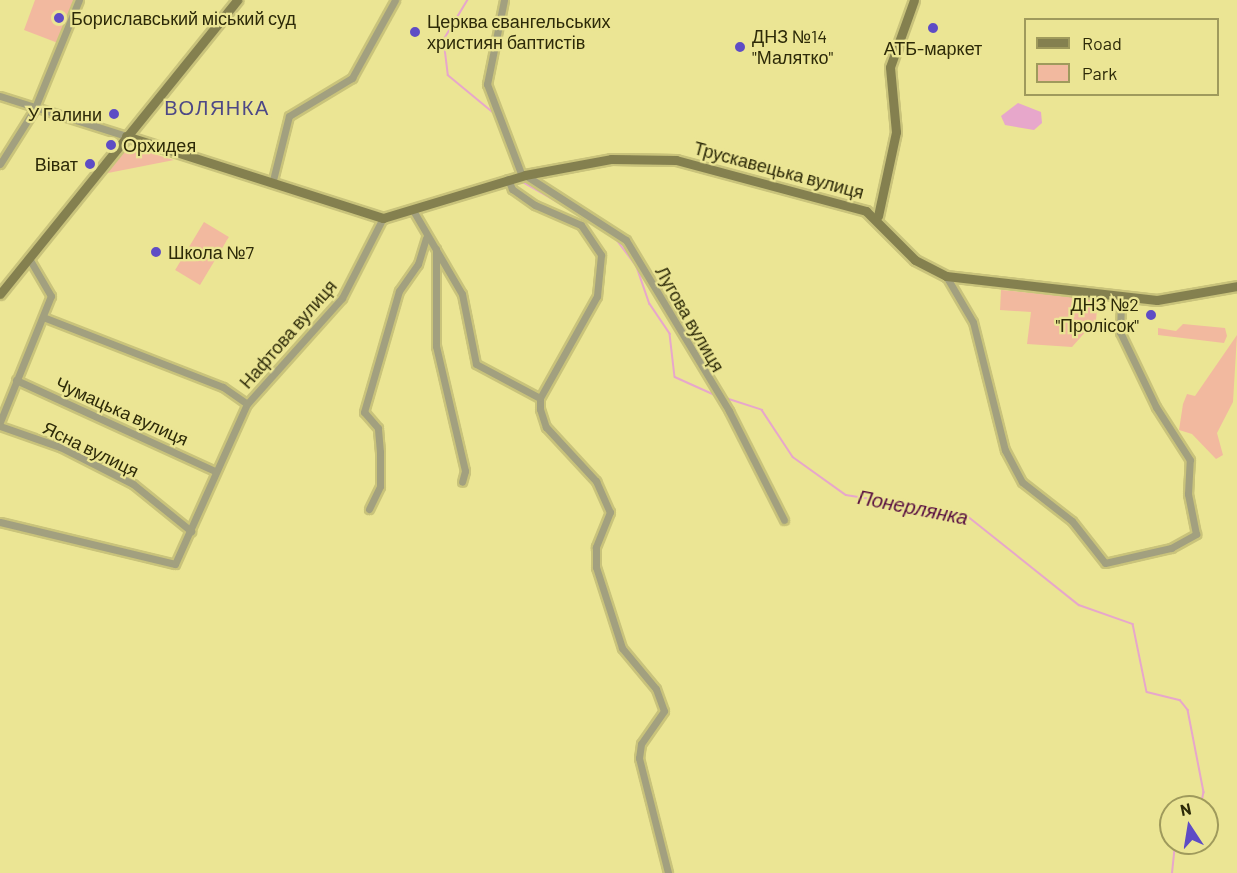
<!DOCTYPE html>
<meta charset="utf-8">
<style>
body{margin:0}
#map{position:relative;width:1237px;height:873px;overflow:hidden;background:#ebe594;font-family:Barlow,sans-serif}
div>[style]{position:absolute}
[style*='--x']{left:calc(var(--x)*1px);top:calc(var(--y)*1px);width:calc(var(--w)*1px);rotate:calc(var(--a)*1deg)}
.green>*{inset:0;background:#f2b99f;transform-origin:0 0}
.water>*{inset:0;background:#e7a7cb}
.stream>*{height:1.5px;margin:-0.75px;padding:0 0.75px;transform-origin:0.75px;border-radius:0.75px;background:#e7a7cb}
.roads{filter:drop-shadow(2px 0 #c9c37b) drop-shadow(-2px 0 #c9c37b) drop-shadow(0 2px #c9c37b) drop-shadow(0 -2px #c9c37b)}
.street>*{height:7px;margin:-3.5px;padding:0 3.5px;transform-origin:3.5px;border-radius:3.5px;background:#a2a07f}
.secondary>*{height:9px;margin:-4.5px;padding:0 4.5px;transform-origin:4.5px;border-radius:4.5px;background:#84804f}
.dots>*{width:16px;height:16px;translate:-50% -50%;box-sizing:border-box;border:3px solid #ebe594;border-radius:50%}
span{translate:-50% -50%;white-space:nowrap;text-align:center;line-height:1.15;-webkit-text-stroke:4.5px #ebe594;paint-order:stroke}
.poi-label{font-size:18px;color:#2d2a08}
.left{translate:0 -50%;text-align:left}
.right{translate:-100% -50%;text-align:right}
.street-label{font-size:18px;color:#2d2a08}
.neighbourhood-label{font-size:20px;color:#4d4886;letter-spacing:1.5px}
.water-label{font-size:20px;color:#570d3f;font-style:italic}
.legend{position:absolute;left:1024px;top:18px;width:195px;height:78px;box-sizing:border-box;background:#ebe594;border:2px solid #9f9a5c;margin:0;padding:8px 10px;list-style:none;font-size:18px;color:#2d2a08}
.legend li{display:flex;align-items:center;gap:12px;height:30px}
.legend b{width:30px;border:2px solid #9f9a5c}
.north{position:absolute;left:1159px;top:795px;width:60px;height:60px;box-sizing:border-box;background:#ebe594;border:2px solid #9f9a5c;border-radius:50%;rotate:348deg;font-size:16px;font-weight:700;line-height:24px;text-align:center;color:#2d2a08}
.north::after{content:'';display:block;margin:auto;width:21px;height:27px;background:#5e4cc5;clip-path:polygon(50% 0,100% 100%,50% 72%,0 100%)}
</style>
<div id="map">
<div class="green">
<i style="clip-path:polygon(35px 0,75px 0,58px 43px,24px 30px)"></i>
<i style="clip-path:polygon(128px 148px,133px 148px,174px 160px,103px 174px)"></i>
<i style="left:204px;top:222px;width:29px;height:56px;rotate:31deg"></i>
<i style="clip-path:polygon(1001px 290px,1098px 299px,1096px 320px,1072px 347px,1027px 344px,1031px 312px,1000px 310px)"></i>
<i style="clip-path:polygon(1183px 324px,1225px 328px,1227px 336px,1224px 343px,1158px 335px,1158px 328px,1176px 331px)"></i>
<i style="clip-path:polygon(1237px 335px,1233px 402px,1217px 433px,1223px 455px,1216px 459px,1192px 434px,1179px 430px,1183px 404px,1187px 394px,1195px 396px)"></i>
</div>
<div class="water">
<i style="clip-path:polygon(1018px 103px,1041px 112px,1042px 123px,1034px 130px,1005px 125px,1001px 116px)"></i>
</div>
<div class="stream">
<i style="--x:468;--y:0;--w:47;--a:121"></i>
<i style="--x:444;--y:40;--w:35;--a:83"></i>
<i style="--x:448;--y:75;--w:60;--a:39.6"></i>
<i style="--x:504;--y:137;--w:40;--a:71.1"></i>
<i style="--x:521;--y:181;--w:70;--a:29.8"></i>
<i style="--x:614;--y:236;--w:39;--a:53"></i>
<i style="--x:637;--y:267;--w:39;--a:71"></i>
<i style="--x:650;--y:304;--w:36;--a:56"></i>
<i style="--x:670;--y:334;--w:43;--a:83.4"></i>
<i style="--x:675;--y:377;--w:44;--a:24.2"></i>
<i style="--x:726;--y:398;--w:38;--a:18"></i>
<i style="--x:762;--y:410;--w:56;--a:56.6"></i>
<i style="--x:793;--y:457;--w:65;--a:35.6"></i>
<i style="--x:846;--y:495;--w:121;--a:9.1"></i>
<i style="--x:965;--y:514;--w:146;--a:38.6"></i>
<i style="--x:1079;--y:605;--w:57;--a:19.4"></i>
<i style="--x:1133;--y:624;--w:69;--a:78.4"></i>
<i style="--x:1147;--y:692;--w:34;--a:14"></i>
<i style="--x:1180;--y:700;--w:13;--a:51"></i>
<i style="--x:1188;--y:710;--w:84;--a:79"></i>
<i style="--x:1204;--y:792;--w:15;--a:101"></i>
<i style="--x:1172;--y:873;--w:30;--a:-84"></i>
</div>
<div class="roads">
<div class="street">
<i style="--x:504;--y:0;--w:86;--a:101.4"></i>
<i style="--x:487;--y:84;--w:98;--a:69.2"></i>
<i style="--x:0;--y:96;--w:132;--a:17.6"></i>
<i style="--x:0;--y:164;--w:64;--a:-57.8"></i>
<i style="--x:34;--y:110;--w:119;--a:-67.8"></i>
<i style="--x:525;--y:175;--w:120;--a:32.8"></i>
<i style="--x:626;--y:240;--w:200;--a:58.9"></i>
<i style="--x:729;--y:411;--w:122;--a:63.2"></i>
<i style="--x:508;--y:179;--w:11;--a:68"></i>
<i style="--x:512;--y:189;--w:28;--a:35"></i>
<i style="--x:535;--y:205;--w:50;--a:23.5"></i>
<i style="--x:581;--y:225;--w:36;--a:56"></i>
<i style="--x:601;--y:255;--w:41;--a:95.6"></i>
<i style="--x:597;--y:296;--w:117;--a:119.2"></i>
<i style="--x:540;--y:398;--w:11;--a:90"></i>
<i style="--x:540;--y:409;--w:19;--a:72"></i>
<i style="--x:546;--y:427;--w:74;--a:47.2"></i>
<i style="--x:596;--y:481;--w:34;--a:66"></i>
<i style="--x:610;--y:512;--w:38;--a:112"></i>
<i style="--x:596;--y:547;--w:20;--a:90"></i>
<i style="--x:596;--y:567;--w:85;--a:72.2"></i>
<i style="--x:622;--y:648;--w:53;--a:50.3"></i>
<i style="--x:656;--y:689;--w:23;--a:70"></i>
<i style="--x:664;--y:711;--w:40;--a:124.9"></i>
<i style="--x:641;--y:744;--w:14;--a:98"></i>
<i style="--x:639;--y:758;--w:119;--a:75.8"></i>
<i style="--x:273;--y:180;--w:66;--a:-76"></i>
<i style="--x:289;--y:116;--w:74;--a:-31.1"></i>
<i style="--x:352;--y:78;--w:89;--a:-61.1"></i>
<i style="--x:414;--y:212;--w:95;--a:59.7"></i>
<i style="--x:462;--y:294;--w:71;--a:78.7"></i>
<i style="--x:476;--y:364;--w:72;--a:28"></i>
<i style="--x:436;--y:249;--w:97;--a:90"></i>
<i style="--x:436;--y:346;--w:128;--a:76.9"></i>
<i style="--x:465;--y:471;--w:11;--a:105"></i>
<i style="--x:946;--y:276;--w:53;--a:59.6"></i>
<i style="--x:973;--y:322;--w:132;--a:76"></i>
<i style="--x:1005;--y:450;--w:36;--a:62"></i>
<i style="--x:1022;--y:482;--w:63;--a:38"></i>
<i style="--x:1072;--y:521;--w:53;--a:51.8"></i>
<i style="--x:1105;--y:563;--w:68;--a:-12.8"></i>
<i style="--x:1171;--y:548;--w:29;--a:-29"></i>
<i style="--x:1196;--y:534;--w:41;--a:-101.3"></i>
<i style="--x:1188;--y:494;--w:34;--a:-87"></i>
<i style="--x:1190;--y:460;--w:63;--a:-122.7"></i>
<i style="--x:1156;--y:407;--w:83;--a:-115.6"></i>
<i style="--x:1120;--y:332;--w:35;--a:-88"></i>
<i style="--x:43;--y:317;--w:193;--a:21.3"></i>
<i style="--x:223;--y:387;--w:29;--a:35"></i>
<i style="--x:16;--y:380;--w:219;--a:24.6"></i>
<i style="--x:0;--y:422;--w:136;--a:-68"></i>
<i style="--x:51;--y:296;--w:42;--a:-120.3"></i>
<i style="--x:0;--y:426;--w:64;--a:19.3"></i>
<i style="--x:60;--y:447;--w:82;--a:26.9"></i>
<i style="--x:133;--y:484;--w:75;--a:39"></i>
<i style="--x:369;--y:509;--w:25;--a:-64"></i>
<i style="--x:380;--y:486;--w:34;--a:-90"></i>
<i style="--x:380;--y:452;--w:24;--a:-95"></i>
<i style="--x:378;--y:428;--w:21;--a:-131"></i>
<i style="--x:364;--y:412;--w:126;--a:-73.9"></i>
<i style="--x:399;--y:291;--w:33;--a:-55"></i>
<i style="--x:418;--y:264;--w:27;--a:-73"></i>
<i style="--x:0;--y:522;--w:180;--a:13.5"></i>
<i style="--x:175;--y:564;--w:175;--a:-65.8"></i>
<i style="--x:247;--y:404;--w:142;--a:-48.1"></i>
<i style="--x:342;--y:298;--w:90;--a:-62.9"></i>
</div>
<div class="secondary">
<i style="--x:126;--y:136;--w:270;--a:17.7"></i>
<i style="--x:383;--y:218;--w:148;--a:-16.8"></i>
<i style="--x:525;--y:175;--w:87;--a:-10.5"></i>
<i style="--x:611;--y:159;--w:65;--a:0.9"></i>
<i style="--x:676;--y:160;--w:197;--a:15"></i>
<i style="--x:866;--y:211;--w:69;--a:45"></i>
<i style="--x:915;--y:260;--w:35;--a:27"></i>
<i style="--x:946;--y:276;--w:212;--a:6.5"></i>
<i style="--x:1157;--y:300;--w:81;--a:-9.9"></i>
<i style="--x:878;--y:216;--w:86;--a:-77.9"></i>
<i style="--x:896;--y:132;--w:65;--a:-95.3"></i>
<i style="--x:890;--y:67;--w:71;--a:-70.3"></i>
<i style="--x:0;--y:294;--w:378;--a:-51.1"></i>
</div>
</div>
<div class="dots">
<i style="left:59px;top:18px;background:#5e4cc5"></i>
<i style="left:933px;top:28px;background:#5e4cc5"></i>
<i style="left:415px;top:32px;background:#5e4cc5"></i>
<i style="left:740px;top:47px;background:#5e4cc5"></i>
<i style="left:114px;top:114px;background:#5e4cc5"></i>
<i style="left:111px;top:145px;background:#5e4cc5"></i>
<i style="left:90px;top:164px;background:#5e4cc5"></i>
<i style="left:156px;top:252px;background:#5e4cc5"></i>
<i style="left:1151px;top:315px;background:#5e4cc5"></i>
</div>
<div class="poi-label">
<span class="left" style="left:71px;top:18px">Бориславський міський суд</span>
<span class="left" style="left:427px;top:32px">Церква євангельських<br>християн баптистів</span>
<span class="left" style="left:752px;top:47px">ДНЗ №14<br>"Малятко"</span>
<span style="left:933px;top:48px">АТБ-маркет</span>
<span class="right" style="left:102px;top:114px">У Галини</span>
<span class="left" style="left:123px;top:145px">Орхидея</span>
<span class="right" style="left:78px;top:164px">Віват</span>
<span class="left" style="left:168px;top:252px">Школа №7</span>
<span class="right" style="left:1139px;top:315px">ДНЗ №2<br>"Пролісок"</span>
</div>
<div class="street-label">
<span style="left:779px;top:170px;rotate:15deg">Трускавецька вулиця</span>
<span style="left:690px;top:319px;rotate:60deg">Лугова вулиця</span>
<span style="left:288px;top:334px;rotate:-49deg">Нафтова вулиця</span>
<span style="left:122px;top:411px;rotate:24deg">Чумацька вулиця</span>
<span style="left:91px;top:449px;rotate:26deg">Ясна вулиця</span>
</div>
<div class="neighbourhood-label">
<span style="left:217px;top:107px">ВОЛЯНКА</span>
</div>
<div class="water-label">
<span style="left:913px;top:507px;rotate:11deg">Понерлянка</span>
</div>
<ul class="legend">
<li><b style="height:8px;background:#84804f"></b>Road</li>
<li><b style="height:16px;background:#f2b99f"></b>Park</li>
</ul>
<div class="north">N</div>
</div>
